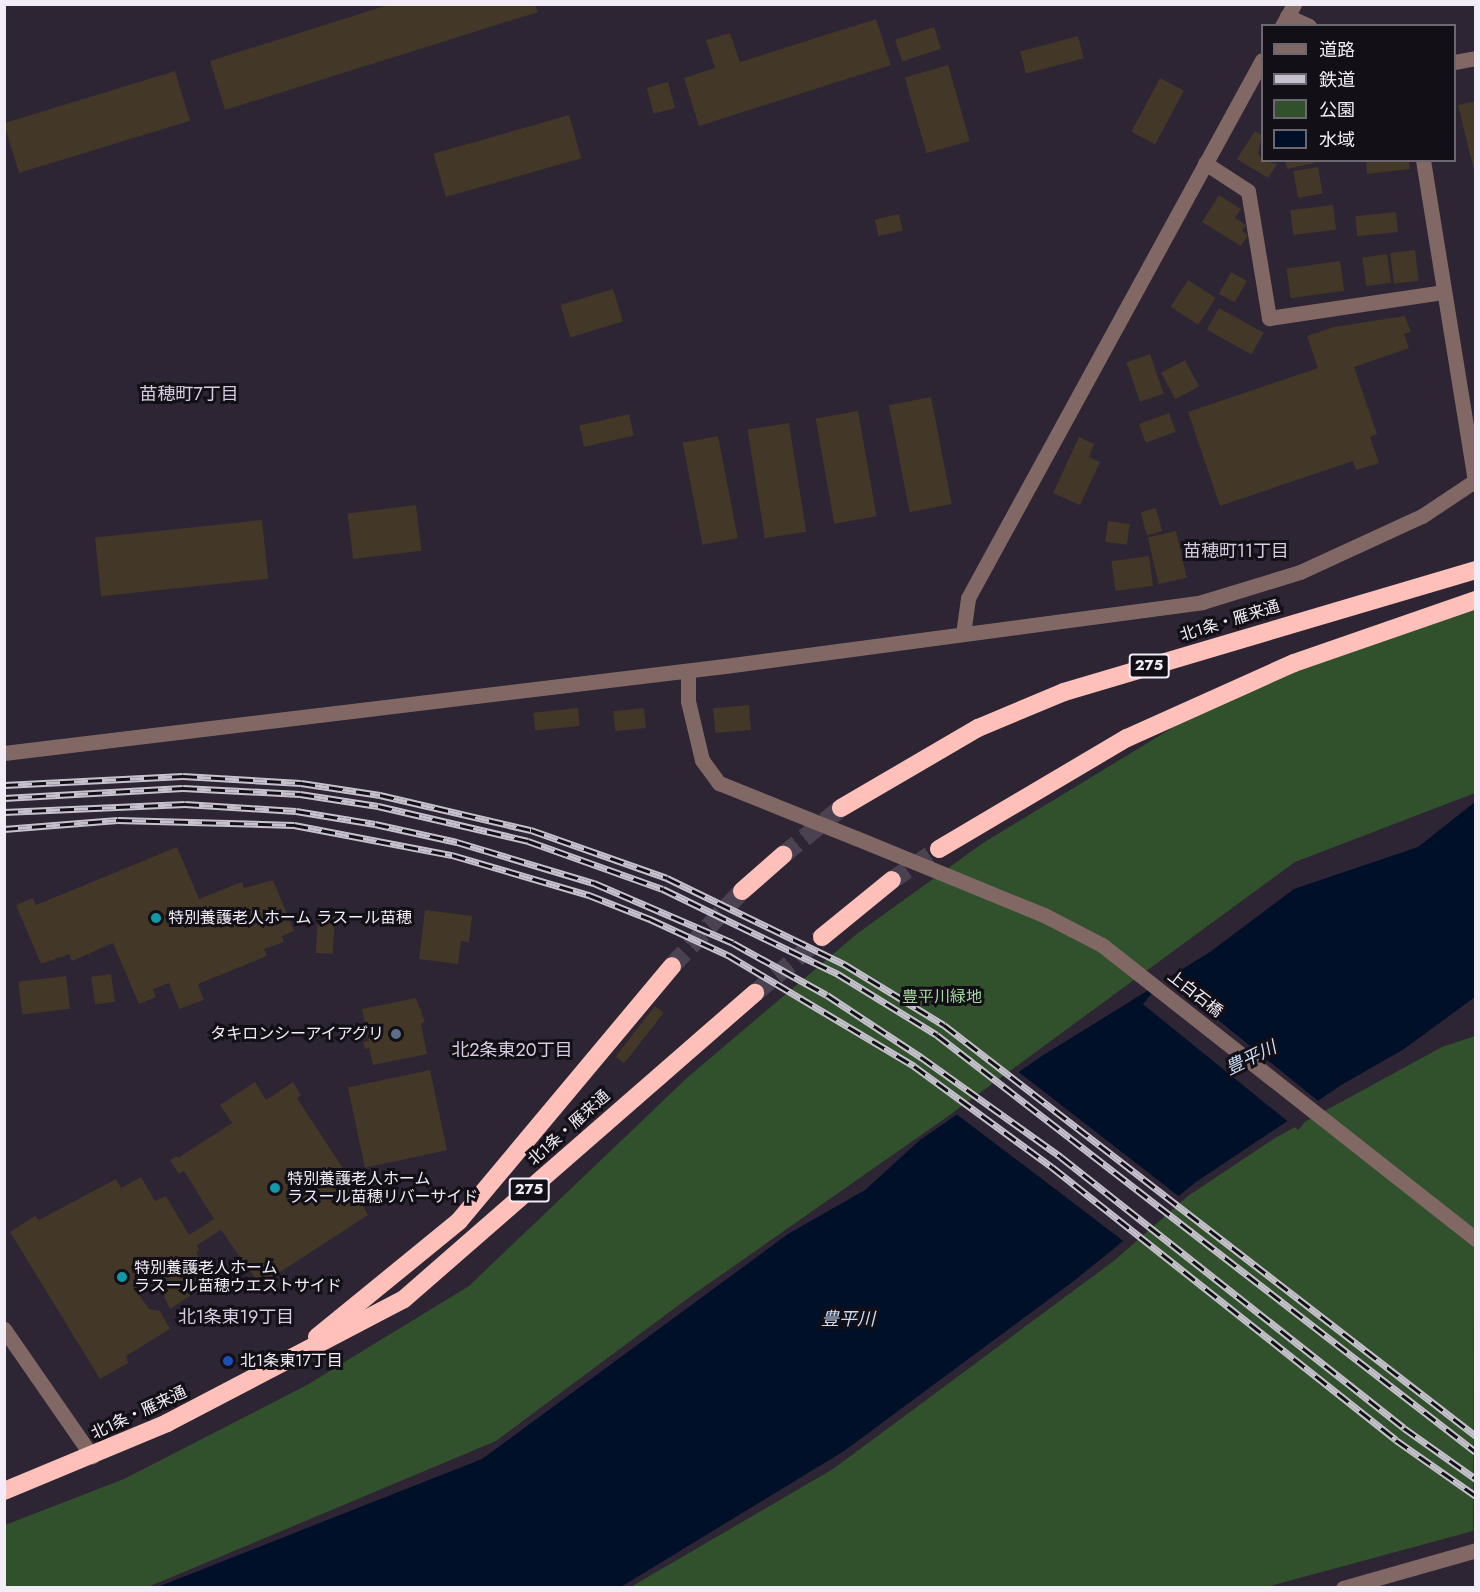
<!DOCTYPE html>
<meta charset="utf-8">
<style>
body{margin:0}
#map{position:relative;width:1480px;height:1592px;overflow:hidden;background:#2d2434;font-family:Jost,"Noto Sans JP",sans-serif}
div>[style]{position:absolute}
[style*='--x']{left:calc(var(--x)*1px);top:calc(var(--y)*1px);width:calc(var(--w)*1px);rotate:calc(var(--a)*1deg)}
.green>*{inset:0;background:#31512d}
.water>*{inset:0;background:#001029}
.pier>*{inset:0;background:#2d2434;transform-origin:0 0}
.building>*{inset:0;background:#433727;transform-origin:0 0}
.highway-tunnel>*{height:18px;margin-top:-9px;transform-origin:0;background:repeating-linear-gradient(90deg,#4b4251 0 18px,transparent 0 27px)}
.minor>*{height:15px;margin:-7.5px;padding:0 7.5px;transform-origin:7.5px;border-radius:7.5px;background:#816865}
.highway>*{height:18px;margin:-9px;padding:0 9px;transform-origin:9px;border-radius:9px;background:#fec0b9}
.rail>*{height:7px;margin-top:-3.5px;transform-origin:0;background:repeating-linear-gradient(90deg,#130f16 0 14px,#c7c1cd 0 28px);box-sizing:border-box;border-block:2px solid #c7c1cd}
.minor-bridge>*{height:15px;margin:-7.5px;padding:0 7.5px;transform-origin:7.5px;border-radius:7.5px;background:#816865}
.dots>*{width:16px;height:16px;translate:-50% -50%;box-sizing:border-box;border:3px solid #130f16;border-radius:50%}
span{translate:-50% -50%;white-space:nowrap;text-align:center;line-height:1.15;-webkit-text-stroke:6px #130f16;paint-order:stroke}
.shield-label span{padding:2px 4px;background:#130f16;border:2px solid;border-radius:4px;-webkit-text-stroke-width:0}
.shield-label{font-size:15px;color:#f2ecf7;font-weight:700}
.street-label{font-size:16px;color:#f2ecf7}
.poi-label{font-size:16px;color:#f2ecf7}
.left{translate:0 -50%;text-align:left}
.right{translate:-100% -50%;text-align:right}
.park-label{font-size:16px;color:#a5dc9e}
.neighbourhood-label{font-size:18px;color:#d7cbe1}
.water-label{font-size:18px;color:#c9ddf6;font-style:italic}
.frame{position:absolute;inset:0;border:6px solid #f2ecf7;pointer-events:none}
.legend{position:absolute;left:1261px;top:24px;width:195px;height:138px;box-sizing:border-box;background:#130f16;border:2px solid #6c6770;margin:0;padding:8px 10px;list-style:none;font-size:18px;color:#f2ecf7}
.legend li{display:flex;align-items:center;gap:12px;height:30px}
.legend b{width:30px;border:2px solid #6c6770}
</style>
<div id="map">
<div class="green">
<i style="clip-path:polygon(1475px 608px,1475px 793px,1295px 862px,947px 1117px,691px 1296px,496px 1441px,148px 1587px,5px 1588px,5px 1525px,124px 1479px,307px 1385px,469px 1286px,688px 1077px,858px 933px,983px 843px,1200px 711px,1350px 639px)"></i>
<i style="clip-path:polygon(1475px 1036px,1473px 1531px,1266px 1587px,629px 1588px,833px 1469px,1115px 1260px,1188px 1196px,1275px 1138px,1442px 1047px)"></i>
</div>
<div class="water">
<i style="clip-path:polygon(1475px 802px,1475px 997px,1404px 1049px,1343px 1084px,1196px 1182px,1075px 1280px,844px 1451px,647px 1571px,619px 1588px,155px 1588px,482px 1459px,788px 1234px,865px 1190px,920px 1140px,1042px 1056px,1210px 952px,1294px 889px,1418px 847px)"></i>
</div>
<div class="pier">
<i style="left:1165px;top:977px;width:200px;height:35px;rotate:39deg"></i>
<i style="clip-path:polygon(1016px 1070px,1181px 1198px,1126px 1243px,955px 1113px)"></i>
</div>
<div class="building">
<i style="clip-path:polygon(391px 4px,535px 4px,538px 12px,225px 110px,210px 61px)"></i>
<i style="clip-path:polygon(876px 19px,891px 65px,699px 126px,684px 78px,715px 68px,706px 40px,730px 33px,740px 62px)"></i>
<i style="left:934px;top:27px;width:23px;height:41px;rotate:72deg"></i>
<i style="left:1078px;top:36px;width:23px;height:60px;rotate:75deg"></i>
<i style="left:948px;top:65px;width:79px;height:45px;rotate:74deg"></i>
<i style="left:175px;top:71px;width:52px;height:179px;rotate:73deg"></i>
<i style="left:1160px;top:78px;width:27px;height:61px;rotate:28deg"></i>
<i style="left:668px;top:82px;width:27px;height:22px;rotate:75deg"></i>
<i style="clip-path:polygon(1476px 101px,1476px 175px,1475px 175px,1458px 105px)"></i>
<i style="left:569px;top:115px;width:45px;height:141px;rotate:74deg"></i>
<i style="clip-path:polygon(1255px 131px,1262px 135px,1258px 153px,1262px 160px,1277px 164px,1268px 178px,1237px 159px)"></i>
<i style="clip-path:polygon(1285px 160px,1314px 160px,1315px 163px,1287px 169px)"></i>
<i style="clip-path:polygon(1366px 160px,1409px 160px,1410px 169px,1367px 174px)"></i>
<i style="left:1318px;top:167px;width:27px;height:25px;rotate:80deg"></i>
<i style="clip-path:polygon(1219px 195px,1241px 209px,1235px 218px,1246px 225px,1242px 231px,1248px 235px,1241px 246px,1202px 222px)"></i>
<i style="left:1333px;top:205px;width:25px;height:43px;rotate:83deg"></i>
<i style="left:1396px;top:212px;width:20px;height:41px;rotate:84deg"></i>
<i style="left:899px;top:214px;width:17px;height:25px;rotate:77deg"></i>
<i style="left:1415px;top:250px;width:31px;height:25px;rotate:83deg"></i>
<i style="left:1387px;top:254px;width:29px;height:25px;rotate:82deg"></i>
<i style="left:1340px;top:261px;width:30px;height:54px;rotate:82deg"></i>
<i style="left:1231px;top:272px;width:18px;height:25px;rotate:29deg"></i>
<i style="left:1188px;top:280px;width:33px;height:32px;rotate:33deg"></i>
<i style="left:613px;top:289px;width:34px;height:55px;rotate:73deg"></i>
<i style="left:1219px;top:308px;width:51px;height:25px;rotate:29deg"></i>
<i style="clip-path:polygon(1405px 316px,1411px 332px,1404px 334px,1409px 348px,1354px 367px,1377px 434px,1370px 437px,1379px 463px,1356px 470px,1353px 461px,1220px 506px,1188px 412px,1318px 368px,1307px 336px,1334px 327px)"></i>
<i style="left:1150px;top:354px;width:42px;height:25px;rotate:71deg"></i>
<i style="left:1185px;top:360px;width:30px;height:27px;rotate:62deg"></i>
<i style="left:931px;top:397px;width:109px;height:43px;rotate:79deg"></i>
<i style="left:858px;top:411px;width:107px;height:43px;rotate:80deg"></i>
<i style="left:1169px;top:413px;width:20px;height:32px;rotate:70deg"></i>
<i style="left:629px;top:414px;width:22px;height:51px;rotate:77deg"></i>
<i style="left:789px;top:423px;width:110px;height:42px;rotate:81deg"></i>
<i style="left:718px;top:436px;width:104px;height:36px;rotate:79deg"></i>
<i style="clip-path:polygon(1079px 437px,1094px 444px,1089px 457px,1100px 462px,1080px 505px,1053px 493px)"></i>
<i style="left:416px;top:505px;width:46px;height:69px;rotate:83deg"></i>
<i style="left:1156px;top:508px;width:24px;height:16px;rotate:75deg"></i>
<i style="left:262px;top:520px;width:59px;height:168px;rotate:84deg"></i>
<i style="left:1108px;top:521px;width:22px;height:21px;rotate:8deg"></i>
<i style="left:1176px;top:531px;width:48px;height:29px;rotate:77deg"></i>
<i style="left:1149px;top:556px;width:30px;height:38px;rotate:82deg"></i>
<i style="left:749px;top:705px;width:25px;height:36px;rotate:85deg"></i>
<i style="left:578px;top:708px;width:18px;height:45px;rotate:84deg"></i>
<i style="left:644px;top:708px;width:20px;height:31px;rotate:84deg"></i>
<i style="clip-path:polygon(177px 847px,199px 899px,242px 882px,244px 888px,273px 880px,294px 931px,282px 936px,284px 942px,264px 949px,267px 956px,198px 984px,204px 1000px,179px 1009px,169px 983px,153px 989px,156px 997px,139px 1004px,113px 943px,72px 961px,69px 954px,41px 964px,16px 905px,33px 898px,36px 905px)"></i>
<i style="clip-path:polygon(425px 910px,472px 916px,469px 942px,461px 941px,458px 964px,419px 959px)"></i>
<i style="left:318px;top:912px;width:17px;height:41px;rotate:3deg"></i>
<i style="left:111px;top:974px;width:28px;height:20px;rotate:82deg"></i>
<i style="left:66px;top:976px;width:33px;height:48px;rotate:83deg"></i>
<i style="clip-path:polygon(416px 998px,425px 1022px,421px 1024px,427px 1054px,373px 1065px,369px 1048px,365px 1049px,363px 1042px,369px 1041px,362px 1009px)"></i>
<i style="left:655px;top:1006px;width:11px;height:64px;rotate:38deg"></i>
<i style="left:430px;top:1070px;width:82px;height:84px;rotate:78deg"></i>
<i style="clip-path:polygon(255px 1082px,266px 1100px,293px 1082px,301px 1095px,297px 1098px,365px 1202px,362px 1204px,368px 1215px,260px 1285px,221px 1230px,197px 1245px,199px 1250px,196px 1253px,208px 1271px,204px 1273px,209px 1283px,170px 1309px,157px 1282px,141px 1291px,139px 1285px,135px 1289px,149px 1309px,160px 1311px,170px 1329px,126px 1356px,128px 1363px,100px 1379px,10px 1232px,35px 1216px,39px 1220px,116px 1179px,121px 1188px,141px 1177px,155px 1201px,166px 1196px,189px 1235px,214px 1219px,184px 1171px,179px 1174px,170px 1160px,177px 1156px,178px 1158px,232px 1123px,220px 1105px)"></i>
</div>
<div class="highway-tunnel">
<i style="--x:783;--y:855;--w:75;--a:-39"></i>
<i style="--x:892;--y:880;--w:56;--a:-33.4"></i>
<i style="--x:672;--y:966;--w:103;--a:-47"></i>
<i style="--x:755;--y:993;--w:87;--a:-39.9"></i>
</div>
<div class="minor">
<i style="--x:1287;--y:16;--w:24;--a:24"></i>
<i style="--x:1282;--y:26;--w:25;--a:-61"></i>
<i style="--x:1454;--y:62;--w:22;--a:-10"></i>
<i style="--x:1423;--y:160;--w:324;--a:80.8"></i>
<i style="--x:1205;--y:163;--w:51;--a:33.1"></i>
<i style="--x:1248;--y:191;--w:129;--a:80.6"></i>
<i style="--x:1269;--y:318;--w:177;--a:-8.5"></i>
<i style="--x:963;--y:634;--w:36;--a:-82"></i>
<i style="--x:968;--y:598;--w:613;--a:-61.34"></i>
<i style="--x:688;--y:671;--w:30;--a:90"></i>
<i style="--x:688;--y:701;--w:61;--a:76.7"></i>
<i style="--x:702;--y:760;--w:29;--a:54"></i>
<i style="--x:719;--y:783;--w:148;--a:21.9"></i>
<i style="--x:4;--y:753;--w:726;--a:-6.88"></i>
<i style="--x:725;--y:666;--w:481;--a:-7.6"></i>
<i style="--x:1202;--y:602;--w:102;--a:-17"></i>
<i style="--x:1300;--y:572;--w:134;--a:-24.7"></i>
<i style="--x:1422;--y:516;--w:65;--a:-33.7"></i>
<i style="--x:4;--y:1329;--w:155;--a:55.3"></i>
<i style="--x:1343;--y:1588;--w:138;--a:-15.9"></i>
</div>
<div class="highway">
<i style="--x:841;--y:808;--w:159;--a:-30.3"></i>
<i style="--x:978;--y:728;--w:93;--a:-22.7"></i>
<i style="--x:1064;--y:692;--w:430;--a:-16.5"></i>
<i style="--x:939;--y:849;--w:218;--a:-30.6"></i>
<i style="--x:1127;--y:738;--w:183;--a:-24.2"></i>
<i style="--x:1294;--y:663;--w:193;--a:-19.1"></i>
<i style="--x:742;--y:891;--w:55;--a:-41.3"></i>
<i style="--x:822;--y:937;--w:90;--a:-39.2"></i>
<i style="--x:317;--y:1337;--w:183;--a:-39.2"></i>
<i style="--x:459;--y:1221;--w:332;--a:-50.1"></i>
<i style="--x:4;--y:1491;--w:177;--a:-22.6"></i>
<i style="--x:167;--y:1423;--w:267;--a:-27.6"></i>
<i style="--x:404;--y:1299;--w:466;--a:-41.1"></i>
</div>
<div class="rail">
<i style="--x:4;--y:785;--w:179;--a:-2.9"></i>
<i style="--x:183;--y:776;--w:118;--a:3.4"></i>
<i style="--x:301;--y:783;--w:80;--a:8.6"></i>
<i style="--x:380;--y:795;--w:155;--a:13.1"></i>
<i style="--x:531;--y:830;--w:144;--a:19.4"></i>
<i style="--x:667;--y:878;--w:197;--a:25.9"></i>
<i style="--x:844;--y:964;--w:117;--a:31.4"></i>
<i style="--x:944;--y:1025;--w:672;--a:37.69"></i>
<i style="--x:4;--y:798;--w:179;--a:-3.2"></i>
<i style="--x:183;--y:788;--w:117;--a:2.9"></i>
<i style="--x:300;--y:794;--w:79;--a:8.7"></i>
<i style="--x:378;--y:806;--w:154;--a:13.1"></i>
<i style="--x:528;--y:841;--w:143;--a:19.6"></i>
<i style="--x:663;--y:889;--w:195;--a:25.9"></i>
<i style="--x:838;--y:974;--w:116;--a:31.6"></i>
<i style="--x:937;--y:1035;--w:681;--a:37.73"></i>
<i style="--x:4;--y:812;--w:181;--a:-2.5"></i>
<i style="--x:185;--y:804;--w:111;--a:3.6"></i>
<i style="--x:296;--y:811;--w:80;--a:9.3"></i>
<i style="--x:375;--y:824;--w:84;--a:12.4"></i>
<i style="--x:457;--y:842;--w:143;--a:16.7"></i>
<i style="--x:594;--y:883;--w:151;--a:23.3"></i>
<i style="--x:733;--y:943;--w:107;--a:29"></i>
<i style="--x:827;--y:995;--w:113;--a:33.4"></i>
<i style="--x:921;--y:1057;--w:172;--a:35.5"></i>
<i style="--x:1061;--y:1157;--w:437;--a:38.3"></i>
<i style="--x:1404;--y:1428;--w:88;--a:35.3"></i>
<i style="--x:4;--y:829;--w:114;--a:-4.5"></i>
<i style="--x:118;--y:820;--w:176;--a:1.6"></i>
<i style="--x:294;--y:825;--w:161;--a:10.8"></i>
<i style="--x:452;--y:855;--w:143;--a:16.3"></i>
<i style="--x:589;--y:895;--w:66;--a:21.5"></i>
<i style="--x:650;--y:919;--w:86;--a:24.8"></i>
<i style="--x:728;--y:955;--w:217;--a:30.8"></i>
<i style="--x:914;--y:1066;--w:171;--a:36.2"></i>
<i style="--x:1052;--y:1167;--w:439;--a:38.4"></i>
<i style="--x:1396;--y:1440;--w:98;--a:35"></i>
</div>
<div class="minor-bridge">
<i style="--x:856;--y:838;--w:203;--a:22.3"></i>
<i style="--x:1044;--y:915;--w:65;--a:27.3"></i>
<i style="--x:1102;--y:945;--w:476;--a:38.2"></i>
</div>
<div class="dots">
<i style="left:156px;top:918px;background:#0f9aa8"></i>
<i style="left:396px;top:1034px;background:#5c6f8a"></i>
<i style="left:275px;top:1188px;background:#0f9aa8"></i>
<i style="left:122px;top:1277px;background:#0f9aa8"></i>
<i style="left:228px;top:1361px;background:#1a4fb4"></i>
</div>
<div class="shield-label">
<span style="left:1149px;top:666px">275</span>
<span style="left:529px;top:1190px">275</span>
</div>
<div class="street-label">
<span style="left:1230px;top:621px;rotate:-17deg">北1条・雁来通</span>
<span style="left:1195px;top:994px;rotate:38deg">上白石橋</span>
<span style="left:569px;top:1128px;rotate:-42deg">北1条・雁来通</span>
<span style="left:139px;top:1413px;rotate:-25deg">北1条・雁来通</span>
</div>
<div class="poi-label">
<span class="left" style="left:168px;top:918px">特別養護老人ホーム ラスール苗穂</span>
<span class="right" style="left:384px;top:1034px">タキロンシーアイアグリ</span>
<span class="left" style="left:287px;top:1188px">特別養護老人ホーム<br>ラスール苗穂リバーサイド</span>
<span class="left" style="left:134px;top:1277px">特別養護老人ホーム<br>ラスール苗穂ウエストサイド</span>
<span class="left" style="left:240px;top:1361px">北1条東17丁目</span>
</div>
<div class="park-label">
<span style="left:942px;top:997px">豊平川緑地</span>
</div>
<div class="neighbourhood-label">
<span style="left:189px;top:394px">苗穂町7丁目</span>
<span style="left:1236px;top:551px">苗穂町11丁目</span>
<span style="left:512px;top:1050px">北2条東20丁目</span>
<span style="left:236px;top:1317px">北1条東19丁目</span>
</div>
<div class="water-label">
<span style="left:1251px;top:1058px;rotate:-26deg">豊平川</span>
<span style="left:848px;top:1319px">豊平川</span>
</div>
<div class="frame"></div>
<ul class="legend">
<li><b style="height:8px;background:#816865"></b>道路</li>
<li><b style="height:8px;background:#c7c1cd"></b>鉄道</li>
<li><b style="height:16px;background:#31512d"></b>公園</li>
<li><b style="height:16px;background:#001029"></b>水域</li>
</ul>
</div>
